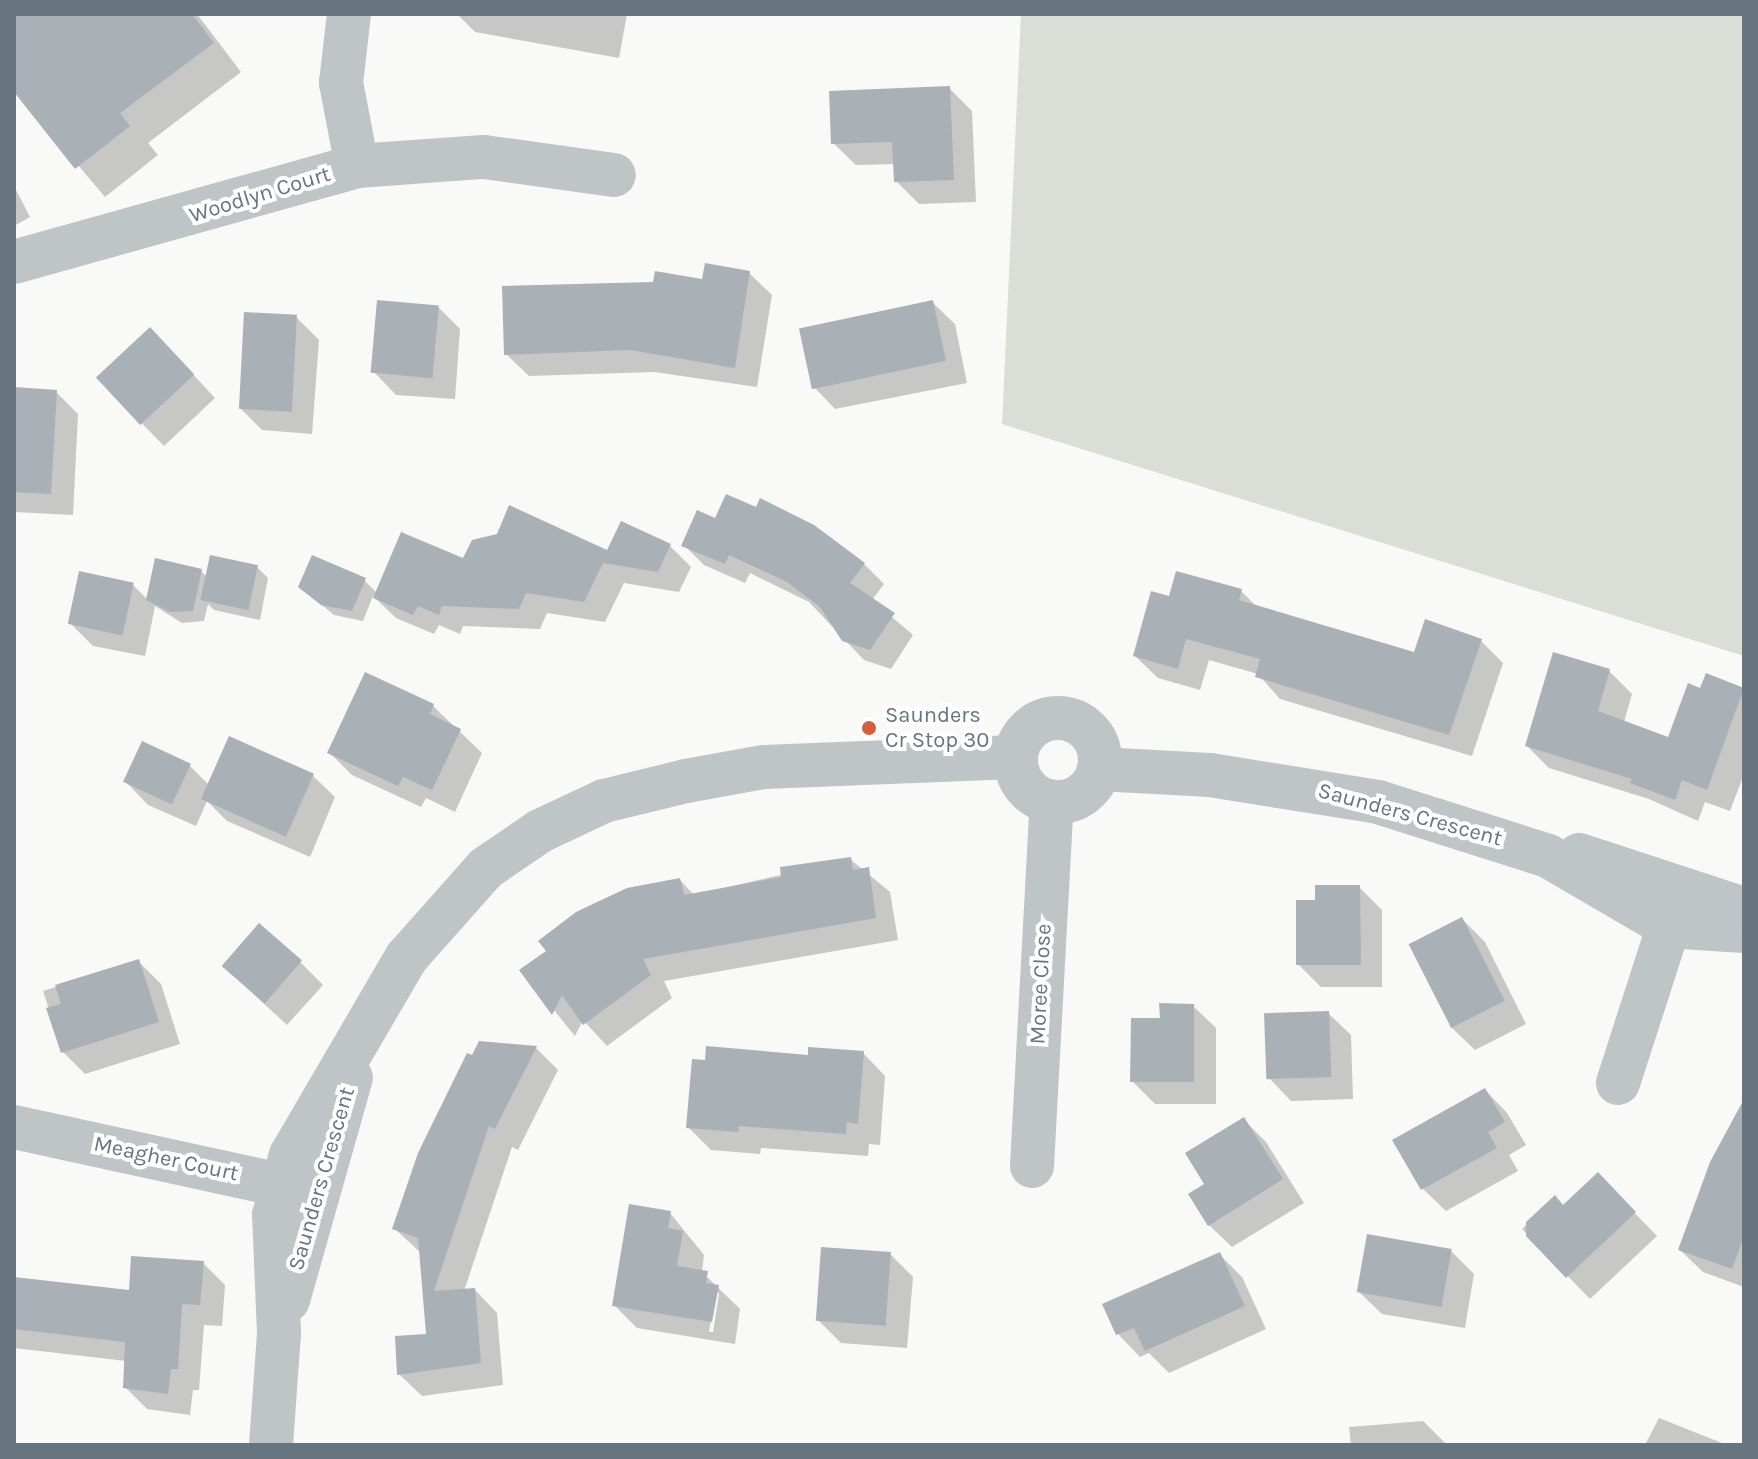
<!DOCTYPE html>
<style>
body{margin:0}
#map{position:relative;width:1758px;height:1459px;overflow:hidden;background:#f9f9f8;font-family:Karla,sans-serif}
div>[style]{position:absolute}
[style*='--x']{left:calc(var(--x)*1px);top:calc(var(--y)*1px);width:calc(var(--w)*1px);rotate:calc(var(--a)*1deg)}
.green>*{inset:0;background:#daded7}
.shadow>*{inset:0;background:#0003}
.building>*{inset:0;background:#a9b0b6;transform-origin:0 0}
.minor>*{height:44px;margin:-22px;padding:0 22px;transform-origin:22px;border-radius:22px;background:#bfc4c7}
.minor>.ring{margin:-22px;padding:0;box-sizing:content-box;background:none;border:44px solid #bfc4c7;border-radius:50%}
.dots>*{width:22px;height:22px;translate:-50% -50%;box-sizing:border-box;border:4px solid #fff;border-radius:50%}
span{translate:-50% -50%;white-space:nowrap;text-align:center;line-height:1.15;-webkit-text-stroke:8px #fff;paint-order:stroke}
.street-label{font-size:22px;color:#667580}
.poi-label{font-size:22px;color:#667580}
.left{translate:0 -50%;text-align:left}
.frame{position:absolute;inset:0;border:16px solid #667580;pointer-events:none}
</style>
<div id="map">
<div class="green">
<i style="clip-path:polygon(1021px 14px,1744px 14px,1744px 656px,1002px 424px)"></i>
</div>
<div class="shadow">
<i style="clip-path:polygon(14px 14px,197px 14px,241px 72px,148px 143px,158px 155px,105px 197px,14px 89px)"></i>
<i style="clip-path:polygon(457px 14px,627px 14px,619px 58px,475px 32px)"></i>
<i style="clip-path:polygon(949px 88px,972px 111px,976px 202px,919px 204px,896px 181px,895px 164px,856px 165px,833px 143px)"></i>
<i style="clip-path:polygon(14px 186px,30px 217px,14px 226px)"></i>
<i style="clip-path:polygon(749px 273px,772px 295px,757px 387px,654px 372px,529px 376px,506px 354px,704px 281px)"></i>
<i style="clip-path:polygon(932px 302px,955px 324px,967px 383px,835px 409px,813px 386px)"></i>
<i style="clip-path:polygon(438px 307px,460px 329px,455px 399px,396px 395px,374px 372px)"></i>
<i style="clip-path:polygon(296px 317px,319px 340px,312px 434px,262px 430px,240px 408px)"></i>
<i style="clip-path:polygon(172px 352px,215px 398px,164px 446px,98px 378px)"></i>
<i style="clip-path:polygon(14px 389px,56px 392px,78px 414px,73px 515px,14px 512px)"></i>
<i style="clip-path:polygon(716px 520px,864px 564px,884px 584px,872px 600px,913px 635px,891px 669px,864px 660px,809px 602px,750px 573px,745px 583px,704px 565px,684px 545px)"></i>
<i style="clip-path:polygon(670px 546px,691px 567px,679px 592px,624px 583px,605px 622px,547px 613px,540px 629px,463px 626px,460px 634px,439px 625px,434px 634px,396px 618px,373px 596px,363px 621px,334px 615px,300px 587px,364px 580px,377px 593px,464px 561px)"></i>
<i style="clip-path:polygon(257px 567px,268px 578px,260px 620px,214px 610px,208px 604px,204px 621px,182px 623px,155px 606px,145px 656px,93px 646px,70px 623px,133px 585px,148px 600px,201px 571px,207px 577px)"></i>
<i style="clip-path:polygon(1241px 591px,1257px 607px,1415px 654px,1481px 641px,1503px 663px,1472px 756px,1280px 699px,1258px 674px,1209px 660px,1200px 690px,1158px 678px,1135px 656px)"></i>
<i style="clip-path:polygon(1609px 671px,1632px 694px,1624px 722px,1669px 739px,1707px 676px,1744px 690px,1744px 774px,1730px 811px,1705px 802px,1698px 821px,1649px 799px,1549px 768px,1527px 746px)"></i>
<i style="clip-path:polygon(433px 706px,482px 753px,455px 812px,426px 798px,421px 807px,352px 775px,329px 752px)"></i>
<i style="clip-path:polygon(190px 766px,210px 786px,312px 775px,335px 797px,310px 857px,227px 821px,207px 801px,196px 826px,148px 805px,126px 782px)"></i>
<i style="clip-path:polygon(850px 859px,890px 892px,898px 940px,664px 981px,672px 998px,607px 1046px,583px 1020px,575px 1036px,522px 971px,680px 880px,694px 895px)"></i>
<i style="clip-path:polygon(1359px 887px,1382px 910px,1382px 987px,1321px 987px,1298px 964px)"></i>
<i style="clip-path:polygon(1462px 919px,1485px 942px,1526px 1024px,1475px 1050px,1452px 1028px)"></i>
<i style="clip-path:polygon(138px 961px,161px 984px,180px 1044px,85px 1074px,63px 1052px,43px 991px)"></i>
<i style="clip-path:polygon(300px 962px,323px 985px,287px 1025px,247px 988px)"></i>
<i style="clip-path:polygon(1193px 1006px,1216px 1028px,1216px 1104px,1155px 1104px,1132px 1081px,1162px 1020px)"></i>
<i style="clip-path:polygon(1328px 1013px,1351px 1035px,1353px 1099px,1291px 1101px,1269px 1078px)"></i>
<i style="clip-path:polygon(536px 1048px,558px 1070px,518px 1150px,512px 1147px,464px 1291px,475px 1290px,497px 1313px,503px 1385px,422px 1396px,399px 1374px,428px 1336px,421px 1253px,395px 1229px)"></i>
<i style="clip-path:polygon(863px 1053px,885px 1076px,880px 1145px,869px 1144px,868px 1156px,761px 1148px,760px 1154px,711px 1150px,688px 1127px,810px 1058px)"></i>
<i style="clip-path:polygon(1485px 1090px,1507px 1113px,1526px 1145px,1509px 1155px,1518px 1171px,1446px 1211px,1423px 1189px,1395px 1140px)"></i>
<i style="clip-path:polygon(1744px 1103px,1744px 1287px,1703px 1272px,1680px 1250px)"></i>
<i style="clip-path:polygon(1243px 1119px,1266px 1142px,1304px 1203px,1232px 1247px,1209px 1225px,1207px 1185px)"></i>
<i style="clip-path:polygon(1554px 1198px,1564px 1207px,1620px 1198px,1657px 1236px,1590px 1299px,1522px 1229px)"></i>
<i style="clip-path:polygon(evenodd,670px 1213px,704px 1255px,702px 1272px,740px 1309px,735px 1344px,637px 1328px,614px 1305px,670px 1213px,716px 1290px,719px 1294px,713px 1332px,709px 1332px,716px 1290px)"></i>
<i style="clip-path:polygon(1451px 1251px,1474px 1274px,1465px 1328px,1382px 1314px,1359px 1292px)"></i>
<i style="clip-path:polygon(890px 1254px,913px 1277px,907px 1348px,841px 1343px,818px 1320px)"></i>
<i style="clip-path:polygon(1219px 1254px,1242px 1277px,1266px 1329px,1169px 1373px,1149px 1353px,1140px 1357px,1118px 1334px,1104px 1305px)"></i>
<i style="clip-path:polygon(203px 1263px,225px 1285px,222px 1326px,204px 1325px,199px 1390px,193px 1390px,190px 1415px,147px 1409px,125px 1387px,126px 1361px,14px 1348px,14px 1279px,131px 1292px)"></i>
<i style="clip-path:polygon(1659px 1418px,1727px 1445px,1645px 1445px)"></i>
<i style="clip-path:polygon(1423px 1421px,1447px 1445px,1351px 1445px,1349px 1427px)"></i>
</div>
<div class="building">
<i style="clip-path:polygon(14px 14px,192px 14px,214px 43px,120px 113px,130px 126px,75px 169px,14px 92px)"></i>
<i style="clip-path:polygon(950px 86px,954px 180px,894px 182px,892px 142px,831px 144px,829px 91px)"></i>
<i style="clip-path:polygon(705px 263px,750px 271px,735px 368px,630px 350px,504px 355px,502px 286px,653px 282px,655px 271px,702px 279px)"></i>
<i style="left:377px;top:300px;width:62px;height:73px;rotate:5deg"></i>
<i style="left:933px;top:300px;width:62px;height:137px;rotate:78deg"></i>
<i style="left:244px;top:312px;width:53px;height:97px;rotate:3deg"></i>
<i style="left:150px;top:327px;width:65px;height:74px;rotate:47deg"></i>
<i style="clip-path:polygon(14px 387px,57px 390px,51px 494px,14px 492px)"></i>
<i style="clip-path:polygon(726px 494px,756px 507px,760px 498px,814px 525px,865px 563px,850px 583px,895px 613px,870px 650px,842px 641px,820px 607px,787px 582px,729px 555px,725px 564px,681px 546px,697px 510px,715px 518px)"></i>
<i style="clip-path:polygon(509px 505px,607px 550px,621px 521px,671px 544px,658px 572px,603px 563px,584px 602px,526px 593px,519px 609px,442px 606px,439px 615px,418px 606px,413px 615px,373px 598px,401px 532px,463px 558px,472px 540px,497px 534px)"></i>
<i style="left:210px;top:555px;width:49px;height:46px;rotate:12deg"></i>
<i style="clip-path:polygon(312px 555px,366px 578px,352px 611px,321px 605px,298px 587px)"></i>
<i style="clip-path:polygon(155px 558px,202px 569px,193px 611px,170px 612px,146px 600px)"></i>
<i style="left:79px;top:571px;width:56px;height:54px;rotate:12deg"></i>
<i style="clip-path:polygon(1176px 571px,1242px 589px,1239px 600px,1414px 652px,1425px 619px,1482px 639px,1449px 735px,1255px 677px,1260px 659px,1186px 639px,1178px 669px,1133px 656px,1151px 591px,1169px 596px)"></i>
<i style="clip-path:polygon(1553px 652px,1610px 669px,1598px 711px,1668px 737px,1688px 683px,1700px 688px,1706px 673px,1744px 688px,1707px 790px,1682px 780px,1675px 800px,1630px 783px,1632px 779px,1525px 746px)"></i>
<i style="clip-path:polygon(365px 672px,434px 704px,430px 714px,461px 729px,432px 790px,403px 777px,398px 786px,327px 753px)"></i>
<i style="left:229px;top:736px;width:93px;height:69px;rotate:24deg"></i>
<i style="left:142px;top:741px;width:54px;height:45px;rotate:25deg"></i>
<i style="clip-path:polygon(851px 857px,853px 870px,869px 867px,876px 918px,643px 959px,651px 975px,583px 1025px,562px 995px,552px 1015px,519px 970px,546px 951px,538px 941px,576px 912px,627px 888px,680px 878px,684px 895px,781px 877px,780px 867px)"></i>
<i style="clip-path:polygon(1315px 885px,1360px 885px,1361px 965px,1296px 965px,1296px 900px,1315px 900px)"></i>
<i style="left:1462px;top:917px;width:94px;height:60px;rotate:63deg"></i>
<i style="left:259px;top:923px;width:57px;height:57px;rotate:41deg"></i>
<i style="clip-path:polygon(139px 959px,159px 1022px,61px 1053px,46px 1008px,61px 1004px,55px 985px)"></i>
<i style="clip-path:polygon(1159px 1003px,1194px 1004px,1194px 1082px,1130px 1082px,1131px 1018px,1160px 1018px)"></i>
<i style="left:1329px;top:1011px;width:66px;height:65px;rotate:88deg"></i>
<i style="clip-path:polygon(479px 1041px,537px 1046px,495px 1129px,489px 1126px,434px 1291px,475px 1288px,481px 1363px,397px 1375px,395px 1336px,426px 1334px,418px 1238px,392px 1229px,418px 1153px,467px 1053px,472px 1055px)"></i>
<i style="clip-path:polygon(706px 1046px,808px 1055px,808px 1047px,864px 1051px,858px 1124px,847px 1122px,846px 1134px,739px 1126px,738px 1132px,686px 1128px,692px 1059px,705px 1060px)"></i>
<i style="clip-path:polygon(1485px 1088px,1505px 1122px,1488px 1132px,1497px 1148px,1421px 1190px,1392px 1140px)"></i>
<i style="clip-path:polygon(1744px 1099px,1744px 1236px,1732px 1269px,1678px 1250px,1710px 1162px)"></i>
<i style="clip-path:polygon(1244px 1117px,1283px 1179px,1208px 1226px,1188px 1194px,1204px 1184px,1185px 1153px)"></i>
<i style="clip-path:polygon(1598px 1172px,1636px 1212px,1566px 1278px,1526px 1236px,1526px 1222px,1555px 1195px,1563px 1205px)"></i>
<i style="clip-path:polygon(629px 1204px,671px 1211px,668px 1228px,683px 1231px,677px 1266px,708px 1271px,706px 1283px,719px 1285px,712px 1322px,612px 1306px)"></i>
<i style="left:1367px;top:1234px;width:86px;height:59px;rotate:10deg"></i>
<i style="left:821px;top:1247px;width:70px;height:74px;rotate:4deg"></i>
<i style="clip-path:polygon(1220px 1252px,1245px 1306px,1145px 1351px,1134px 1328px,1116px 1335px,1102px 1304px)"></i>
<i style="clip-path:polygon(131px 1256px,204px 1261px,200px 1305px,182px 1304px,178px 1369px,171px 1369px,168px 1394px,123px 1388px,125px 1342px,14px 1329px,14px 1277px,129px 1290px)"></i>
</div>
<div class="minor">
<i style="--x:357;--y:166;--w:127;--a:-4.1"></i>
<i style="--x:484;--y:157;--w:131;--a:7.9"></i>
<i style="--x:14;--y:262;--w:356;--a:-15.6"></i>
<i style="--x:357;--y:166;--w:85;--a:-100.9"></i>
<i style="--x:341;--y:83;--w:69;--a:-83.4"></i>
<i class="ring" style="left:1016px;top:718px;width:40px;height:40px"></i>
<i style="--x:1099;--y:769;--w:111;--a:3.1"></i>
<i style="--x:1210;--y:775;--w:170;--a:9.1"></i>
<i style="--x:1378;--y:802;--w:178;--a:17.6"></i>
<i style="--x:1548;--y:856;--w:139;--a:30.3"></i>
<i style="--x:1668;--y:926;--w:76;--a:3.8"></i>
<i style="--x:1579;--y:855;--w:174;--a:18.1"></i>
<i style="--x:1618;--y:1083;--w:192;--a:-72.1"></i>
<i style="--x:14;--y:1127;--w:300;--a:12.3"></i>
<i style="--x:1032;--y:1166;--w:365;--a:-86.9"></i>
<i style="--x:288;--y:1300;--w:231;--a:-74.2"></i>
<i style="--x:271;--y:1445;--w:112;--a:-85.9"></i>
<i style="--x:279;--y:1333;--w:118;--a:-92.4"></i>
<i style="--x:274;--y:1215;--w:62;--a:-74.2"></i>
<i style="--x:291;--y:1155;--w:228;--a:-59.7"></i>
<i style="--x:406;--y:958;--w:120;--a:-48.4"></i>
<i style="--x:486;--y:868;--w:65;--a:-34.4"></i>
<i style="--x:540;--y:831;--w:71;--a:-25.1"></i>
<i style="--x:604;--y:801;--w:84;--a:-13.7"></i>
<i style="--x:686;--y:781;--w:79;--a:-10.2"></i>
<i style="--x:764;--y:767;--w:251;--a:-2.3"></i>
</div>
<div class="dots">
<i style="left:869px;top:728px;background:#d45e3d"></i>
</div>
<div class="street-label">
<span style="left:260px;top:195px;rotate:-17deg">Woodlyn Court</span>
<span style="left:1410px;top:815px;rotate:15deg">Saunders Crescent</span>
<span style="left:1041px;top:984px;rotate:-87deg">Moree Close</span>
<span style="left:166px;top:1159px;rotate:12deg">Meagher Court</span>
<span style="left:322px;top:1179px;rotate:-74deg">Saunders Crescent</span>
</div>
<div class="poi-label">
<span class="left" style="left:885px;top:728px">Saunders<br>Cr Stop 30</span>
</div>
<div class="frame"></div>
</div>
